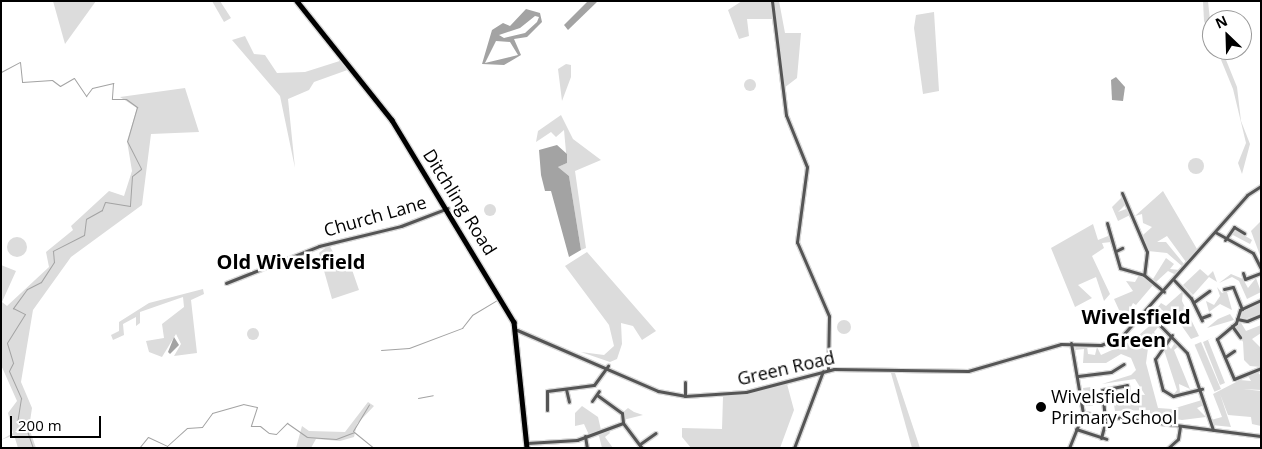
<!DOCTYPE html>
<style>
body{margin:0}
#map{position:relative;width:1262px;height:449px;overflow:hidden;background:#fff;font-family:"Open Sans",sans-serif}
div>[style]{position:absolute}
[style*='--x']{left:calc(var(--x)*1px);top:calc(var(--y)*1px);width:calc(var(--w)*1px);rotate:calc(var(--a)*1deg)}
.green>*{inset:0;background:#dcdcdc;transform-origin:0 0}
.round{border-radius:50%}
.water>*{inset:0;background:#a3a3a3}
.stream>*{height:1px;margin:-0.5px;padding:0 0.5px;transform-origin:0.5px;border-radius:0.5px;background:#a3a3a3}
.roads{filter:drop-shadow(1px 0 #dbdbdb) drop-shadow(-1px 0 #dbdbdb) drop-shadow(0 1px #dbdbdb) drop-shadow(0 -1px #dbdbdb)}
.minor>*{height:3px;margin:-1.5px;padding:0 1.5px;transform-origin:1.5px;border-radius:1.5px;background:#555}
.major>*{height:4.5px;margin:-2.25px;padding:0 2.25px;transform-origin:2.25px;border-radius:2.25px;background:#000}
.dots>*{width:14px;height:14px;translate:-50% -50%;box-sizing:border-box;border:2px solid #fff;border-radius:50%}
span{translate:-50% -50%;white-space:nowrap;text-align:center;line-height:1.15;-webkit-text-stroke:5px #fff;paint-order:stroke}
.street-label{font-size:18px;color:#000}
.poi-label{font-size:18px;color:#000}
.left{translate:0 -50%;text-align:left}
.quarter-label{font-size:20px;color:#000;font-weight:700}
.frame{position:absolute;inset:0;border:2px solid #000;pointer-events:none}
.north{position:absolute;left:1202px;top:10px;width:50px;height:50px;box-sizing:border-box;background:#fff;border:1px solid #999;border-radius:50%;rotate:336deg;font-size:14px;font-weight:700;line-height:20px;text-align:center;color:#000}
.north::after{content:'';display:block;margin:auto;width:18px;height:22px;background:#000;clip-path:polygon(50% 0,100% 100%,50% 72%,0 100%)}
.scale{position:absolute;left:10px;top:416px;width:91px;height:22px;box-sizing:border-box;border:2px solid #000;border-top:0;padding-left:6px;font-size:15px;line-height:18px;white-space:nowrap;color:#000;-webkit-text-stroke:4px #fff;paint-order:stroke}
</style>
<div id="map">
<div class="green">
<i style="clip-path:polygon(53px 1px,96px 1px,65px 44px)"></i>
<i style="clip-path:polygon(212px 1px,220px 1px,231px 18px,224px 22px)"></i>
<i style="clip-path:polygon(742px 1px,779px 1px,785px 33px,801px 33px,797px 78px,784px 88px,774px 19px,747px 19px,749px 36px,739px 39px,728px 10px)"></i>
<i style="clip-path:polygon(1203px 1px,1208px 1px,1212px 39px,1204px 21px)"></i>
<i style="clip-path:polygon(934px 12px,939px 91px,923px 94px,914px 28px,916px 15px)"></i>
<i style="clip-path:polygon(245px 36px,254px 54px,265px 55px,277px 73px,305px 72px,346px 59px,353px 68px,314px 82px,309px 90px,288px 99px,295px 168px,280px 96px,232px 40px)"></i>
<i style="clip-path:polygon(1217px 50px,1222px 50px,1237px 87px,1241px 121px,1250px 144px,1242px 174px,1238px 163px,1246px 143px,1233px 89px)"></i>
<i style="clip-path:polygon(566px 64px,571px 65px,571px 77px,562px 101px,558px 69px)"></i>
<i class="round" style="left:744px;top:79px;width:12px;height:12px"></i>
<i style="clip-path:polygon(185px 88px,199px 132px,151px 134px,142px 205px,71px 257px,33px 310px,21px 382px,32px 408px,29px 428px,36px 448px,18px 448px,14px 435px,1px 440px,13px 433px,8px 413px,17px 401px,1px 365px,1px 265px,16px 271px,2px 302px,7px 306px,49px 267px,46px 252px,73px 230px,71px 226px,109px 191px,124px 196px,132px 171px,127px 141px,137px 108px,120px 97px)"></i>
<i style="clip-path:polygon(561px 115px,573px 139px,601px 160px,575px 171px,586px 248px,581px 250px,569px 176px,558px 167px,567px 163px,564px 130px,556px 137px,551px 132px,536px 142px,538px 131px)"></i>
<i class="round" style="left:1188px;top:158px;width:16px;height:16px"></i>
<i style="clip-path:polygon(1163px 191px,1197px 249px,1186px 262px,1167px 236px,1157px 242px,1166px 242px,1184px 264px,1183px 267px,1167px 253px,1148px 251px,1143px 235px,1152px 227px,1143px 223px,1142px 214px,1135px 216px)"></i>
<i style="clip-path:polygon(1122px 197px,1125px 205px,1118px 212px,1126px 209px,1130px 215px,1118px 221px,1112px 207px)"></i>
<i class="round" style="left:484px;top:204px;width:12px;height:12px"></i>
<i style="clip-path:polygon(1261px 221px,1261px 258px,1251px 231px)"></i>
<i style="clip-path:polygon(1093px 224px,1098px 240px,1108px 236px,1111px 242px,1102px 243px,1104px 248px,1092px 256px,1110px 294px,1104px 301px,1096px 277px,1078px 285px,1092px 298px,1075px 307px,1051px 248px)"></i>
<i style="clip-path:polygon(1234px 229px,1252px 240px,1250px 244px,1231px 234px)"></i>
<i class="round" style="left:7px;top:237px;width:20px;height:20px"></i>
<i style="clip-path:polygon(329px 245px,340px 264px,349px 261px,359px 290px,332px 299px,319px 253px)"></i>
<i style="clip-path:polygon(587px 252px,656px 331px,642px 340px,633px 326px,621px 323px,622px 344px,617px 359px,610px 362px,581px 352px,604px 355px,614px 346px,609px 325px,565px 266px)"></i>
<i style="clip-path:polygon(1166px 258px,1174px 264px,1170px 269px,1180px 270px,1176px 275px,1168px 271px,1156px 282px,1153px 279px)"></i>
<i style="clip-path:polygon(1200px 269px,1208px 276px,1213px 271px,1217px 282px,1209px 277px,1193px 295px,1183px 285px)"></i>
<i style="clip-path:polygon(1231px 274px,1243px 279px,1248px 288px,1256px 278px,1261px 292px,1247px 299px,1239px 281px,1232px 277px,1219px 283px)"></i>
<i style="clip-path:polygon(1139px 275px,1153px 285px,1136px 305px,1133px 303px,1124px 321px,1114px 299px,1133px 291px,1126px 281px,1135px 282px)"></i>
<i style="clip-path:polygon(1217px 287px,1222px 293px,1230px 289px,1227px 292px,1232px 310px,1220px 304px,1209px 312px,1206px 301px,1214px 305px,1220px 296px)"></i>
<i style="clip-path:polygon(203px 289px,204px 294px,191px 300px,197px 353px,174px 356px,181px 344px,176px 334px,162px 357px,149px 352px,146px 341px,164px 338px,162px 324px,184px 307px,183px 297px,140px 312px,140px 323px,136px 326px,136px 317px,123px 324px,124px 335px,113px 340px,111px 335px,119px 331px,119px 322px,149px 303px)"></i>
<i style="clip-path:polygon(1183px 291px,1182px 301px,1199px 336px,1191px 339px,1172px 312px,1169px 315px,1158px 307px,1161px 303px,1166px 306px)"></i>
<i style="clip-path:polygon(1261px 301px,1261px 314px,1241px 320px,1241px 310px)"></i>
<i style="clip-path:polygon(1230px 314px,1234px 320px,1207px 328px,1218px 319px)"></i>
<i class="round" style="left:837px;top:320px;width:14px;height:14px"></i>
<i style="clip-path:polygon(1240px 321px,1246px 331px,1261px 325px,1261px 333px,1252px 339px,1261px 348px,1261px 367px,1250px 366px,1244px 360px,1243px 342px,1236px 329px)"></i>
<i style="clip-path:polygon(1154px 322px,1159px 326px,1154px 332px,1161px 342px,1159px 346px,1146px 340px,1149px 341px,1146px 363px,1158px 408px,1172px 409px,1202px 400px,1204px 405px,1197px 408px,1206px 417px,1182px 420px,1150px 415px,1150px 410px,1115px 411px,1112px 393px,1145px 395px,1135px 379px,1102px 384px,1131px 375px,1136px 370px,1131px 358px,1121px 354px,1106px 363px,1083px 363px,1084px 349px,1075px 350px,1076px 345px,1087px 346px,1088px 354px,1095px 355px,1097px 347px,1101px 355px,1132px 341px)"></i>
<i class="round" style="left:247px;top:328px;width:12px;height:12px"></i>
<i style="clip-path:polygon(1214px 337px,1208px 340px,1225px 383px,1220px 385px,1203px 342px)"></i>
<i style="clip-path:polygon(1176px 341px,1179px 346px,1174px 350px,1190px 389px,1179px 384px,1180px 393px,1174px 394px,1177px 390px,1163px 347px,1167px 344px,1171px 349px)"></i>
<i style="left:1201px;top:342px;width:51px;height:7px;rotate:67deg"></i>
<i style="clip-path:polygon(1255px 369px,1261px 376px,1261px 390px,1243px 389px,1261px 391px,1261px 426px,1252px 424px,1251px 417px,1228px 415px,1220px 394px,1231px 427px,1212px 425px,1211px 420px,1222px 417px,1213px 394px,1240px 380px,1251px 381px,1248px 376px)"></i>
<i style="clip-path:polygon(891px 373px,895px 373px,920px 448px,912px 448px)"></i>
<i style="clip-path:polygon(787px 384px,794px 410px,780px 448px,691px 448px,682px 437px,682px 428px,722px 429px,723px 397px)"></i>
<i style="clip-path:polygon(1091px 387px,1093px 406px,1086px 406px,1083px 388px)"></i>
<i style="clip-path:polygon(368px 402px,374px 406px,357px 424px,354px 437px,340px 441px,316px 439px,311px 448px,296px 448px,302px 426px,309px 431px,345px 432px)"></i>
<i style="clip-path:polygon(582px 406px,598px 417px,601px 430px,607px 428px,610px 433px,605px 437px,613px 448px,602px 448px,598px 432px,589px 435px,584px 424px,575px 426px,575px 413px)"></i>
<i style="clip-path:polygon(628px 408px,634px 412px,643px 415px,623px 420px,622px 413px)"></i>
</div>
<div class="water">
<i style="clip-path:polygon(588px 1px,598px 1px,568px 30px,564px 25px)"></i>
<i style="clip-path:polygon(evenodd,526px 9px,540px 13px,542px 22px,527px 37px,514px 39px,521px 55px,504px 65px,482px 64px,492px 30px,503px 23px,510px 26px,526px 9px,535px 16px,539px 17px,537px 22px,525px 33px,504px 38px,499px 35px,520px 28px,535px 16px,526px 9px,496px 41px,510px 42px,518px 55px,485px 63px,496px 41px)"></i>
<i style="clip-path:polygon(1116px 77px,1125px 87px,1123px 101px,1112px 100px,1111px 80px)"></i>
<i style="clip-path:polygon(557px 145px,567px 154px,567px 163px,558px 167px,569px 176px,581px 250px,569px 257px,551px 191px,545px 191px,541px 175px,539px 150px)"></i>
<i style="clip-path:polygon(174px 337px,179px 345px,170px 354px,168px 352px)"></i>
</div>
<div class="stream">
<i style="--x:1;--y:52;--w:10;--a:90"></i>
<i style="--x:1;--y:72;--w:21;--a:-28"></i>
<i style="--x:20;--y:62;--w:20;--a:84"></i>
<i style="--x:22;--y:82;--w:30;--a:-4"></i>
<i style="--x:52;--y:80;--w:10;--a:37"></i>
<i style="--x:60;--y:86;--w:16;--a:-30"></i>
<i style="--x:74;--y:78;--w:22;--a:56"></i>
<i style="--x:86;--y:96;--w:10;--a:-53"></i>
<i style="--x:92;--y:88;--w:22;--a:-13"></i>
<i style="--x:113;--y:83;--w:16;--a:94"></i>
<i style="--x:112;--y:99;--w:14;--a:0"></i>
<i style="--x:126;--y:99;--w:14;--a:36"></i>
<i style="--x:137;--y:107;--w:35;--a:106"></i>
<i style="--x:127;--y:141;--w:31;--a:63"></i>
<i style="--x:141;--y:169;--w:11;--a:142"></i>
<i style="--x:132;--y:176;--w:30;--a:94"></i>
<i style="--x:130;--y:206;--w:25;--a:-171"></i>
<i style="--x:105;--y:202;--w:9;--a:111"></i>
<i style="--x:102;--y:210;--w:18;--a:151"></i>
<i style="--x:86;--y:219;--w:16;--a:97"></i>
<i style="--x:84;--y:235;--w:35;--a:153"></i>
<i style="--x:53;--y:251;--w:11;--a:85"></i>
<i style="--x:54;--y:262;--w:24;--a:123"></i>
<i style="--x:41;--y:282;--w:16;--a:153"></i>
<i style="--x:27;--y:289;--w:24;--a:126"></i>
<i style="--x:13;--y:308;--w:13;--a:27"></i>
<i style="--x:25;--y:314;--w:34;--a:122"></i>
<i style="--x:7;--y:343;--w:21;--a:73"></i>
<i style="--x:13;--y:363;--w:9;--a:117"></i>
<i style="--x:9;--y:371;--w:30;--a:66"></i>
<i style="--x:21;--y:398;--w:24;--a:99"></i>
<i style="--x:17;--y:422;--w:9;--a:21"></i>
<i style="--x:25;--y:425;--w:24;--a:71"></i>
<i style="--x:381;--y:350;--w:28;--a:-4"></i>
<i style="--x:409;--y:348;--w:57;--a:-20.7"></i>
<i style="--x:462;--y:328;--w:16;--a:-52"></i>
<i style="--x:472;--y:315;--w:29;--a:-31"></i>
<i style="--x:418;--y:398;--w:15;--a:-11"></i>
<i style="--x:353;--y:431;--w:31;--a:-59"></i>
<i style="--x:139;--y:448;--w:14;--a:-51"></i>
<i style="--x:148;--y:437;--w:21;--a:25"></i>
<i style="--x:167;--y:446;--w:27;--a:-42"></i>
<i style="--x:187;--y:428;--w:15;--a:-4"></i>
<i style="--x:202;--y:427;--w:17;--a:-54"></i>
<i style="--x:212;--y:413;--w:32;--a:-16"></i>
<i style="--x:243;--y:404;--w:14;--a:12"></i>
<i style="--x:257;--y:407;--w:20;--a:108"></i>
<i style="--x:251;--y:426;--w:9;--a:0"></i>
<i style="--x:260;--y:426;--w:11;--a:38"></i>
<i style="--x:269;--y:433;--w:7;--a:8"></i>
<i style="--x:276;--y:434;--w:16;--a:-45"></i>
<i style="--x:287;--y:423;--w:24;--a:35"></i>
<i style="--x:307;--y:437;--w:29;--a:4"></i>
<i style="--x:336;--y:439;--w:19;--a:-21"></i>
<i style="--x:354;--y:432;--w:26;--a:39"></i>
<i style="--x:383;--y:448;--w:6;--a:0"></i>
<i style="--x:403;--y:448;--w:4;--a:0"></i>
</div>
<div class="roads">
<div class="minor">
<i style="--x:772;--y:1;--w:115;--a:83"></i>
<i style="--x:786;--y:115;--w:56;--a:68"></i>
<i style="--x:807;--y:167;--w:76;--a:97.6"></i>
<i style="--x:797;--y:242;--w:81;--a:66.6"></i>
<i style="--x:829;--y:316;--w:54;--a:91.1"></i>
<i style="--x:1122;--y:193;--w:64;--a:67"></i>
<i style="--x:1147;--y:252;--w:23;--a:97"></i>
<i style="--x:1107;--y:223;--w:47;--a:73.9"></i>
<i style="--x:1120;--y:268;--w:25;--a:16"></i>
<i style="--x:1144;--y:275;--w:26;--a:40"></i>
<i style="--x:1215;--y:232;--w:43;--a:28.9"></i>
<i style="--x:1253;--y:253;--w:18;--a:63"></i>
<i style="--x:1225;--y:240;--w:16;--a:-55"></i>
<i style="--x:1234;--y:227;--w:12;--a:31"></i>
<i style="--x:1116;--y:251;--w:7;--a:-27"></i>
<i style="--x:1243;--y:273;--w:6;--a:72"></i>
<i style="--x:1245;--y:279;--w:17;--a:-21"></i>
<i style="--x:1174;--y:280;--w:25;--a:47"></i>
<i style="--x:1191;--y:298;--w:25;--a:64"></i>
<i style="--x:226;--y:283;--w:100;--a:-21.7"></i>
<i style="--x:319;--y:246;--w:84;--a:-13.7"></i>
<i style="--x:401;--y:226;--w:50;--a:-21"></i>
<i style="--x:1224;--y:289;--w:9;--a:-13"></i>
<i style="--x:1233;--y:287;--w:24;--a:68"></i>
<i style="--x:1261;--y:300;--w:23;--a:155"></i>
<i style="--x:1240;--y:310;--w:14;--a:107"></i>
<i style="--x:1236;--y:323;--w:25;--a:140"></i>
<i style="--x:1217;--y:339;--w:43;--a:67"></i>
<i style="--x:1234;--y:379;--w:29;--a:-22"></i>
<i style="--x:1194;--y:302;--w:19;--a:-36"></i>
<i style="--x:1147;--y:312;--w:57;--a:45.7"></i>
<i style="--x:1187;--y:353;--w:81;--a:71.3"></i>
<i style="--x:1201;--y:318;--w:9;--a:-21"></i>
<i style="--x:1237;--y:319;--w:10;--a:11"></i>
<i style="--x:1247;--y:321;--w:15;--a:-23"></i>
<i style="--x:1232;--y:326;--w:14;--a:54"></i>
<i style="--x:517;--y:330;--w:154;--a:23.4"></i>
<i style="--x:658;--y:391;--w:27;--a:10"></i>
<i style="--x:685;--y:396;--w:61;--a:-3.8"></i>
<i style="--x:746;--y:392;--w:91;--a:-14.6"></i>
<i style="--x:834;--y:369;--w:134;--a:0.9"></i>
<i style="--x:968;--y:371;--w:97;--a:-16.2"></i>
<i style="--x:1061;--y:344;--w:40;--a:1.4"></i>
<i style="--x:1101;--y:345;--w:23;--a:-23"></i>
<i style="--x:1122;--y:336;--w:188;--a:-48.4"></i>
<i style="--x:1247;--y:195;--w:17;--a:-33"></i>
<i style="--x:1172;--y:335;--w:29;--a:125"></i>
<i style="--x:1155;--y:359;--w:32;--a:76"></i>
<i style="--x:1163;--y:390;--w:12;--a:31"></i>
<i style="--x:1173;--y:396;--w:30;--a:-14"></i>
<i style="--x:1071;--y:343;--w:71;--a:80.3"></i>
<i style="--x:1225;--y:357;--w:11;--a:-34"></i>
<i style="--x:1078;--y:376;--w:33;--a:-7"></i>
<i style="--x:1111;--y:372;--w:15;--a:-32"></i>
<i style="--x:566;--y:389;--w:13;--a:77"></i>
<i style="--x:597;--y:395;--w:31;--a:36"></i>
<i style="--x:622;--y:413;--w:10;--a:84"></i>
<i style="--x:623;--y:423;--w:31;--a:53"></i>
<i style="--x:685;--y:396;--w:14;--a:-90"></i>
<i style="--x:592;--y:401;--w:12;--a:-55"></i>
<i style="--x:547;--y:410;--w:19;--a:-90"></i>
<i style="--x:547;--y:391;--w:47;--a:-7.3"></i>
<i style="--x:594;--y:385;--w:24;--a:-54"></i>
<i style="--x:1083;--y:413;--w:179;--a:7.4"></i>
<i style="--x:1105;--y:419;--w:29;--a:-96"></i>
<i style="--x:1102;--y:390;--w:25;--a:-11"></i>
<i style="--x:1127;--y:385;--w:4;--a:76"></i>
<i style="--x:1076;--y:429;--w:32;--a:18"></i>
<i style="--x:585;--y:436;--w:12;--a:81"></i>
<i style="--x:1101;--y:438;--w:16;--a:-75"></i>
<i style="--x:527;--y:443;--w:50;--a:-3.4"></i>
<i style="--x:577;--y:440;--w:49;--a:-20.3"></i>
<i style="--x:640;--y:444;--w:19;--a:-35"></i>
<i style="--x:794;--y:448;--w:82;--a:-69.4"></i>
<i style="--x:1069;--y:448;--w:38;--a:-68"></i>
<i style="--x:1168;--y:448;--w:13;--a:-42"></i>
<i style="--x:1178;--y:439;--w:12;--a:-81"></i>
</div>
<div class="major">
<i style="--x:297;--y:1;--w:152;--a:51.4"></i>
<i style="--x:392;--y:120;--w:236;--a:58.9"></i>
<i style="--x:514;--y:322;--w:127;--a:84.1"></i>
</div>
</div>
<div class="dots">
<i style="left:1041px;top:407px;background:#000"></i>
</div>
<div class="street-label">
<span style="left:460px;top:202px;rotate:58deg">Ditchling Road</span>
<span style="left:375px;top:216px;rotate:-16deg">Church Lane</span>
<span style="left:786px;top:368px;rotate:-13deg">Green Road</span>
</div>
<div class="poi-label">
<span class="left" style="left:1051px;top:407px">Wivelsfield<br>Primary School</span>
</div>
<div class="quarter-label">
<span style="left:291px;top:261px">Old Wivelsfield</span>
<span style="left:1136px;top:328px">Wivelsfield<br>Green</span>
</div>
<div class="frame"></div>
<div class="north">N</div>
<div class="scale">200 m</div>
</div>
